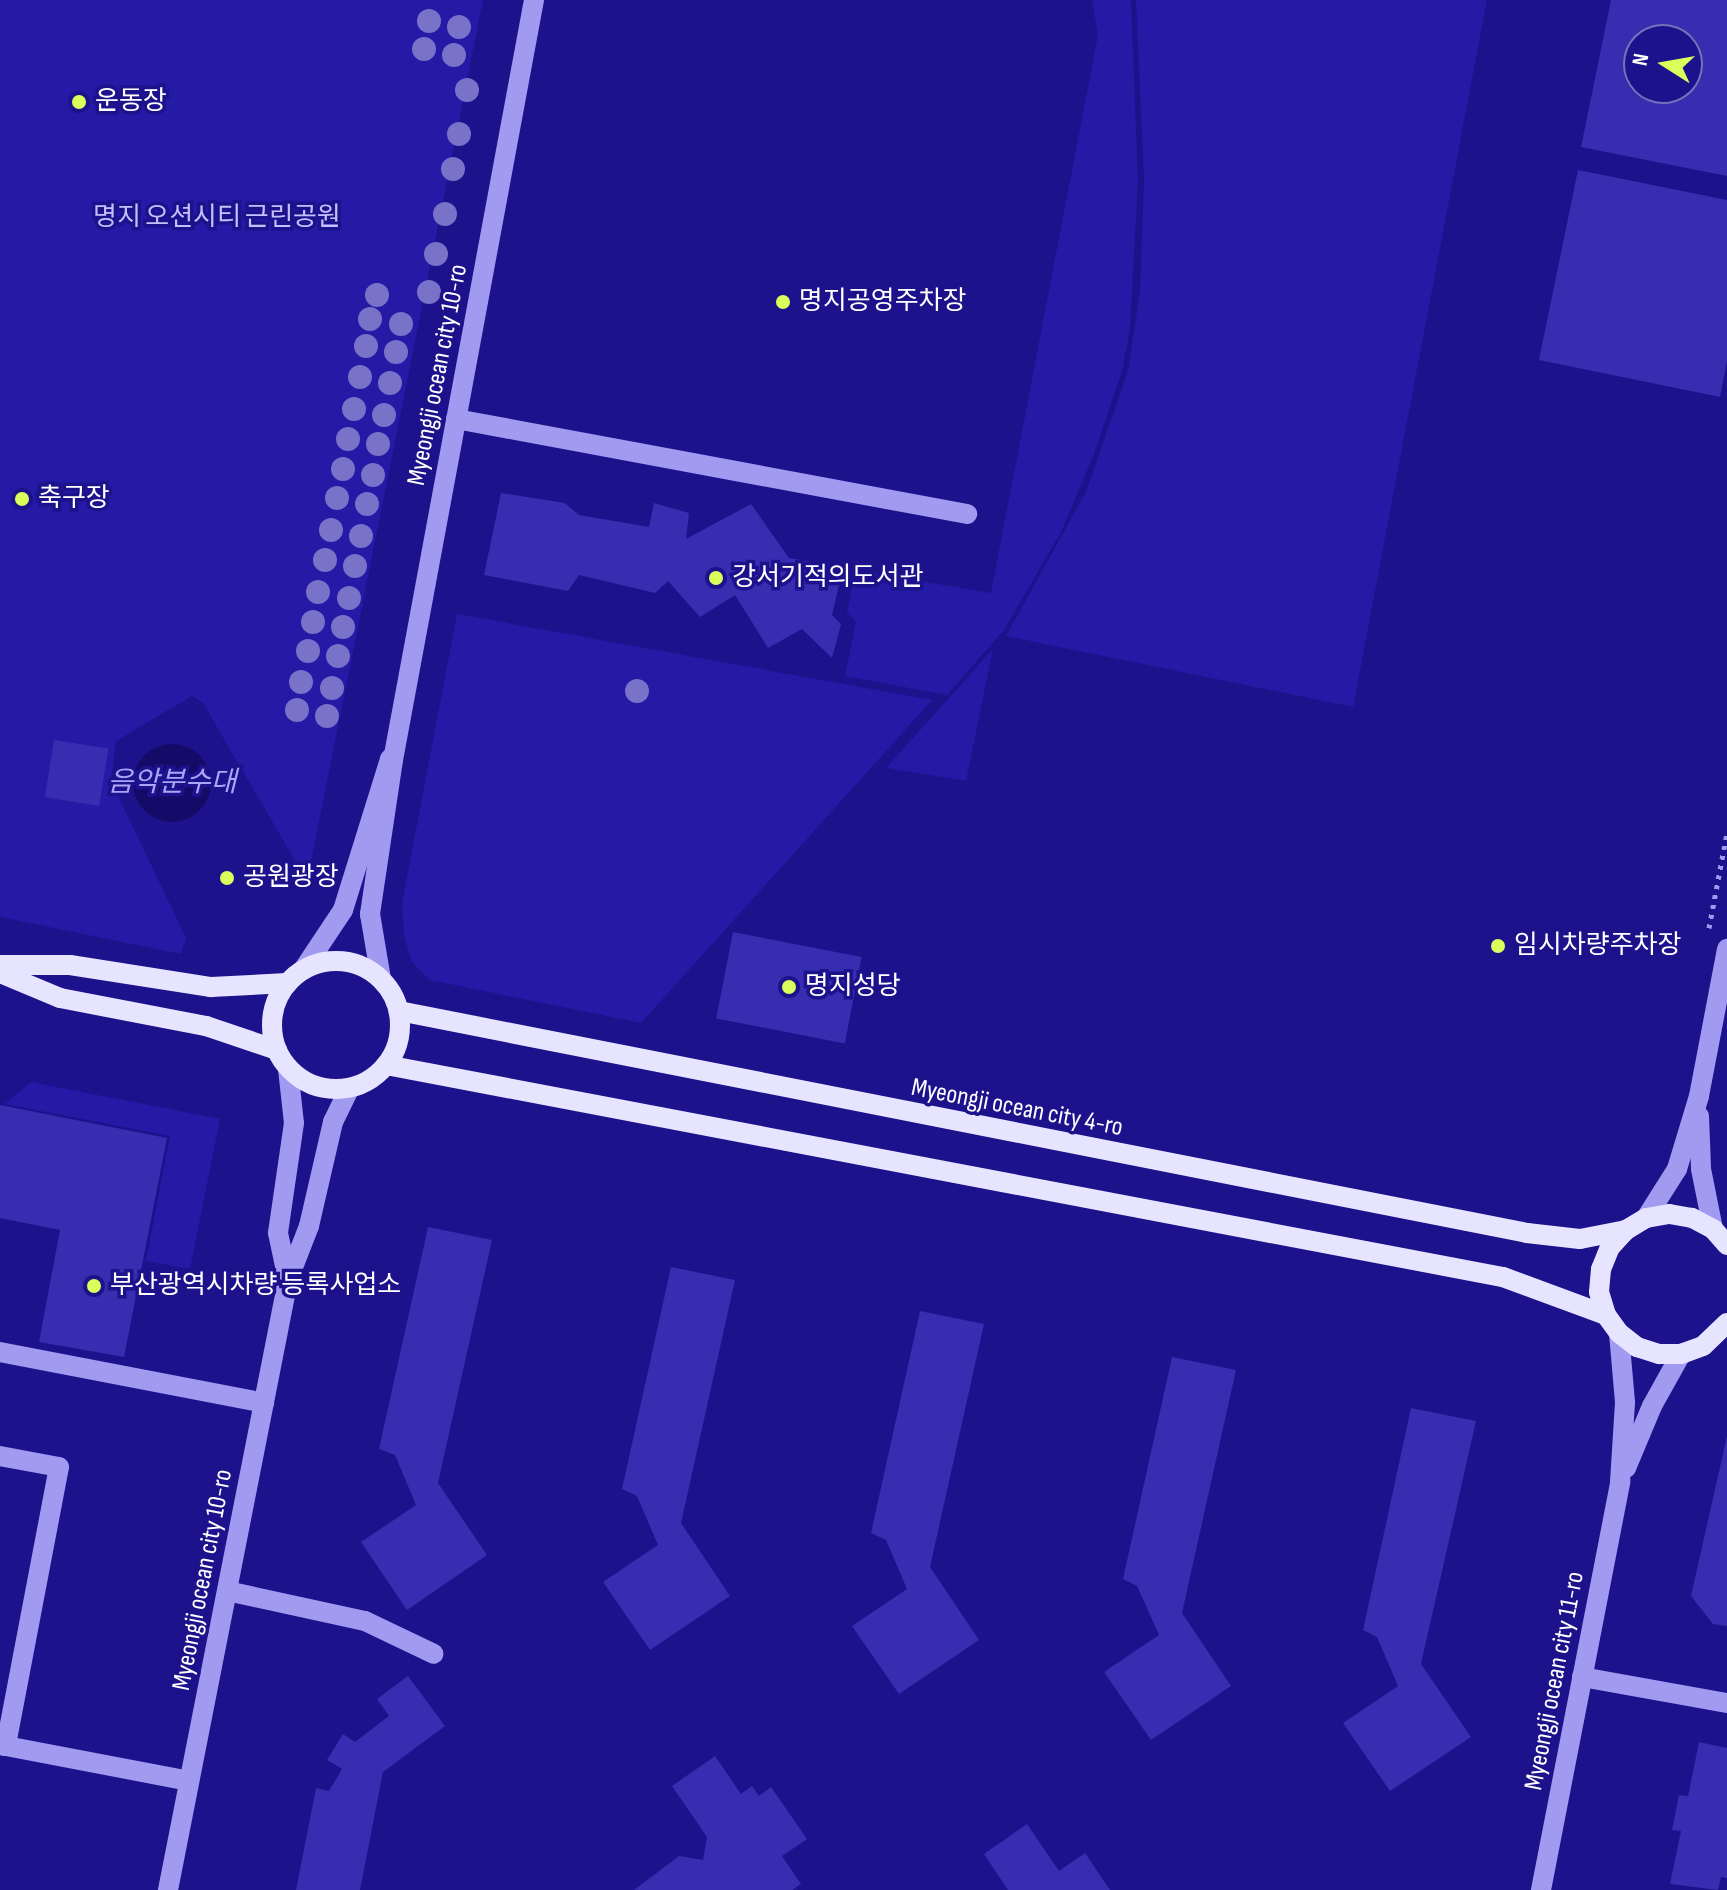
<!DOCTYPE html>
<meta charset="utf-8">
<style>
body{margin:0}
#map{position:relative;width:1727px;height:1890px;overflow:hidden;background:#1c128b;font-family:"Sofia Sans Condensed","Noto Sans KR",sans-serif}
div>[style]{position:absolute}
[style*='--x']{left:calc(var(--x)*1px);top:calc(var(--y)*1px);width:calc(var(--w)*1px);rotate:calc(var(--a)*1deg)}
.green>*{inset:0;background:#241aa6}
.water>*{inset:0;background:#140b68}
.round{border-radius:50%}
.building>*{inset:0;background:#372db0;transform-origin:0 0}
.path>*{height:5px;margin-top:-2.5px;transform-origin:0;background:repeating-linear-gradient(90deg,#a09af1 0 4px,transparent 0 10px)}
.minor>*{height:20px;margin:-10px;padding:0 10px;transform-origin:10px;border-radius:10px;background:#a09af1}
.major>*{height:20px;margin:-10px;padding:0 10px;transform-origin:10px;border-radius:10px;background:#e7e4ff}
.major>.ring{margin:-10px;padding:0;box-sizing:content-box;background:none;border:20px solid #e7e4ff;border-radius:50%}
.trees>*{width:24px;height:24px;margin:-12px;border-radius:50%;background:#7872c9}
.dots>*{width:22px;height:22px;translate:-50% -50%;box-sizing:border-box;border:4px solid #1c128b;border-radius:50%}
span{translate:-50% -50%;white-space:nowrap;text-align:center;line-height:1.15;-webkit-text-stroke:7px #1c128b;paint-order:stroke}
.poi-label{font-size:26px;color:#fff}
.left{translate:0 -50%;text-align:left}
.park-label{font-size:26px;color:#c4c0fc}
.street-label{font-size:26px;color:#fff}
.water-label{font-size:28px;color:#aba5f8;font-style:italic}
.north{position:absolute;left:1623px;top:24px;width:80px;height:80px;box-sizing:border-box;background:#1c128b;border:2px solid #7771b9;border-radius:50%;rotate:281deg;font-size:22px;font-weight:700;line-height:32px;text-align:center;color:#fff}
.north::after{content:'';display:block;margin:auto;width:28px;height:36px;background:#d9ff5a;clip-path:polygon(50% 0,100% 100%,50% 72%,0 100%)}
</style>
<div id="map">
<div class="green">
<i style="clip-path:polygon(0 0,483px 0,311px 862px,305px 872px,297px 864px,203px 703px,192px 696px,116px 741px,111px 781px,186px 938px,181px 954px,0 917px)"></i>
<i style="clip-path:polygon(1092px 0,1131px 0,1138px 180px,1130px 329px,1122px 371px,1094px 454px,1061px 532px,1004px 630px,947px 695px,845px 676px,856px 622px,847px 612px,855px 570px,991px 593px,1098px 35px)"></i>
<i style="clip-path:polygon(1136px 0,1487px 0,1353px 707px,1006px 636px,1086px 492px,1128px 371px,1140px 291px,1144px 180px)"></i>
<i style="clip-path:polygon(457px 614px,932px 700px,641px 1023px,440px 982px,430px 980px,412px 962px,404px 936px,402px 904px)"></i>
<i style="clip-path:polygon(993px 649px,966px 781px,886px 768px)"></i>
<i style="clip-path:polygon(31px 1082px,220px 1119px,190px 1269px,146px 1261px,170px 1136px,5px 1104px)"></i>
</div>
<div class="water">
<i class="round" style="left:133px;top:744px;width:78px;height:78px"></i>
</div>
<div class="building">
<i style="clip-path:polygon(evenodd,1611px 0,1727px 0,1727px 176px,1581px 147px,1611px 0,1639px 40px,1687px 40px,1687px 88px,1639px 88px,1639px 40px)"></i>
<i style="clip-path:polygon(1578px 170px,1727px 200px,1727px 361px,1720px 397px,1539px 360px)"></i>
<i style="clip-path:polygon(501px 493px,565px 503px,579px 515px,649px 527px,654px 503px,689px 513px,686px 539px,751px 504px,789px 558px,843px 568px,832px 615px,841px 624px,832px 658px,802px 629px,768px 648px,735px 595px,700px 617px,668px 581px,655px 593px,579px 575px,568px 591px,484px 575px)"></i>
<i style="left:54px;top:740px;width:55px;height:58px;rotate:9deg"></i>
<i style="left:733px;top:932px;width:131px;height:88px;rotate:11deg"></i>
<i style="clip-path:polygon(0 1105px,167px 1138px,124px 1357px,39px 1342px,60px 1230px,0 1218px)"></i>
<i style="clip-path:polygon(428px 1227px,492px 1240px,438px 1483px,487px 1555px,407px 1610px,361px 1542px,416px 1505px,395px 1455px,379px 1449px)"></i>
<i style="clip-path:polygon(671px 1267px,735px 1280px,681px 1523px,730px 1596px,650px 1650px,603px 1582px,658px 1545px,637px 1496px,622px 1489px)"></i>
<i style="clip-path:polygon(920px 1311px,984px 1324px,930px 1567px,979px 1640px,899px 1694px,852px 1626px,907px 1589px,886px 1540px,871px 1533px)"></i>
<i style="clip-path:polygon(1172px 1357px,1236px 1370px,1182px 1613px,1231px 1686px,1151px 1740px,1104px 1672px,1159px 1635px,1137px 1586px,1123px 1579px)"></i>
<i style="clip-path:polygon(1411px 1408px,1476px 1421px,1421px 1664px,1471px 1737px,1390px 1791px,1343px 1723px,1398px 1686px,1377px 1637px,1363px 1630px)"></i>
<i style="clip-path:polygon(1727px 1436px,1727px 1626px,1713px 1624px,1691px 1596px)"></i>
<i style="clip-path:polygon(408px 1676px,445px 1726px,383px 1772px,360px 1890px,296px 1890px,316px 1788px,329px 1791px,342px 1769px,327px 1760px,343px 1734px,355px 1742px,389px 1716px,377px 1699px)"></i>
<i style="clip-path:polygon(1699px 1742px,1727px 1748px,1727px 1878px,1721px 1877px,1718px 1890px,1670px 1884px,1681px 1831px,1672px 1830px,1679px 1795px,1688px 1796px)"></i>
<i style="clip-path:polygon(715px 1756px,741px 1794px,752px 1786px,759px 1796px,771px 1787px,807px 1839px,782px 1856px,801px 1884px,792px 1890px,634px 1890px,679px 1856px,703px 1860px,707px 1837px,672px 1786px)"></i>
<i style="clip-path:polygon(1027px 1824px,1059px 1871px,1085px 1853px,1110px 1890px,1008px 1890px,984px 1854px)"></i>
</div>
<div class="path">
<i style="--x:1709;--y:928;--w:97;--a:-79.3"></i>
</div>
<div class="minor">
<i style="--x:456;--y:419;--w:520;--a:10.53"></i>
<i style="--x:393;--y:760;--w:773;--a:-79.49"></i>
<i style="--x:303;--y:970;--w:72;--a:-56.3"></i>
<i style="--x:343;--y:910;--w:158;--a:-72.7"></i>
<i style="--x:390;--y:759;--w:3;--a:18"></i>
<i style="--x:393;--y:760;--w:156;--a:98.5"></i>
<i style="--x:370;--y:914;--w:66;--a:80.4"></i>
<i style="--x:288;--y:1069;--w:54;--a:83.7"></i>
<i style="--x:294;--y:1123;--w:111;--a:98.3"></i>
<i style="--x:278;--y:1233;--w:48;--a:78"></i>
<i style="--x:288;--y:1280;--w:58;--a:-68.7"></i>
<i style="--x:309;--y:1226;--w:107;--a:-77"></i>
<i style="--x:333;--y:1122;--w:37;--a:-64"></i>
<i style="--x:1699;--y:1116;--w:53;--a:87.8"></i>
<i style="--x:1701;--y:1169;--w:61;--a:78.7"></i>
<i style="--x:1646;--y:1218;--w:58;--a:-57.7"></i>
<i style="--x:1677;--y:1169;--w:76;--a:-73.2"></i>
<i style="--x:1699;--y:1096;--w:150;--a:-79.2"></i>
<i style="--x:0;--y:1352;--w:269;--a:10.9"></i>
<i style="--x:0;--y:1456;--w:60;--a:10.6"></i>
<i style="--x:59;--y:1467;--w:284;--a:100.8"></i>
<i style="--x:6;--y:1746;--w:6;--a:-171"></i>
<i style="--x:1626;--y:1468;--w:67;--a:-67.2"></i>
<i style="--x:1652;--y:1406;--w:60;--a:-60.9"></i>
<i style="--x:227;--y:1591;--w:141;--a:12.3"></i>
<i style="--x:365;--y:1621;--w:76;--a:25.6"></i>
<i style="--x:1582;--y:1677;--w:147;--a:10.2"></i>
<i style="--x:6;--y:1746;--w:186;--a:10.8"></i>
<i style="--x:168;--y:1890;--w:622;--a:-78.87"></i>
<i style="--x:1541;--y:1890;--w:416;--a:-79"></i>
<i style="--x:1620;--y:1482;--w:80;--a:-86.4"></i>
<i style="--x:1625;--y:1402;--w:69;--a:-95"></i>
</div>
<div class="major">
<i class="ring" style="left:272px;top:961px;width:108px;height:108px"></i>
<i style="--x:0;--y:965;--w:70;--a:0"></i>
<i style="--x:70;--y:965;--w:143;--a:8.9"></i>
<i style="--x:211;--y:987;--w:76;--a:-3"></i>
<i style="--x:0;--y:973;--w:65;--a:22.6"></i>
<i style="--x:60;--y:998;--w:149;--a:10.9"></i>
<i style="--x:206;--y:1026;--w:75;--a:18.7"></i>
<i style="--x:399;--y:1011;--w:1150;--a:11.13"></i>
<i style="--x:1527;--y:1233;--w:53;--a:6.5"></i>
<i style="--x:1580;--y:1239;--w:47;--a:-11.1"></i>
<i style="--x:386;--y:1065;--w:1137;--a:10.75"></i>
<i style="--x:1503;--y:1277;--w:110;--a:20.3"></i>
<i style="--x:1727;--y:1245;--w:21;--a:-131"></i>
<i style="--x:1713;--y:1229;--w:24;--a:-152"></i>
<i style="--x:1692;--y:1218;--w:23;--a:-170"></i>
<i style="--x:1669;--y:1214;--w:23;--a:170"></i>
<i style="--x:1646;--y:1218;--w:23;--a:149"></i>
<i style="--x:1626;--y:1230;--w:23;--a:133"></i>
<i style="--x:1610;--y:1247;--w:24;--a:112"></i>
<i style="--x:1601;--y:1269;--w:23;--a:95"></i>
<i style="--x:1599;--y:1292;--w:24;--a:73"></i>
<i style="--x:1606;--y:1315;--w:22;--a:54"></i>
<i style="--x:1619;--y:1333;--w:23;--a:38"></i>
<i style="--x:1637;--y:1347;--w:23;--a:18"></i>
<i style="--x:1659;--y:1354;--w:22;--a:0"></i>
<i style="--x:1681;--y:1354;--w:23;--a:-20"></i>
<i style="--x:1703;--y:1346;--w:33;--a:-44"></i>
</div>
<div class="trees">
<i style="left:429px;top:21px"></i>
<i style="left:459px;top:27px"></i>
<i style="left:424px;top:49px"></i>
<i style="left:454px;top:55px"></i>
<i style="left:467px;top:90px"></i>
<i style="left:459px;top:134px"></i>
<i style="left:453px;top:169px"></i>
<i style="left:445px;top:214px"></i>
<i style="left:436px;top:254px"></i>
<i style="left:429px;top:292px"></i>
<i style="left:377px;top:295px"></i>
<i style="left:370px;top:319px"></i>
<i style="left:401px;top:324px"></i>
<i style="left:366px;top:346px"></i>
<i style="left:396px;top:352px"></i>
<i style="left:360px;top:377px"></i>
<i style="left:390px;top:383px"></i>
<i style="left:354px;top:409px"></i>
<i style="left:384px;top:415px"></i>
<i style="left:348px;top:439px"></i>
<i style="left:378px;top:444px"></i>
<i style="left:343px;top:469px"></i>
<i style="left:373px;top:475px"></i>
<i style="left:337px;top:498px"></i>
<i style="left:367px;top:504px"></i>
<i style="left:331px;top:530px"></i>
<i style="left:361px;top:536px"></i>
<i style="left:325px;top:560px"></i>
<i style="left:355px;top:566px"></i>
<i style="left:318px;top:592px"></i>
<i style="left:349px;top:598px"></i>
<i style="left:313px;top:622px"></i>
<i style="left:343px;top:627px"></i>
<i style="left:308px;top:651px"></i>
<i style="left:338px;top:656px"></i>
<i style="left:301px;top:682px"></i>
<i style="left:332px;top:688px"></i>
<i style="left:637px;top:691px"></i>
<i style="left:297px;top:710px"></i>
<i style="left:327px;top:716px"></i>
</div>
<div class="dots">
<i style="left:79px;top:102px;background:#d9ff5a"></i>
<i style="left:783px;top:302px;background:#d9ff5a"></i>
<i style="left:22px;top:499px;background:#d9ff5a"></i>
<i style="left:716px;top:578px;background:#d9ff5a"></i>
<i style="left:227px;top:878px;background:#d9ff5a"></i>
<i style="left:1498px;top:946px;background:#d9ff5a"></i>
<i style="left:789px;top:987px;background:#d9ff5a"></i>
<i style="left:94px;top:1286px;background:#d9ff5a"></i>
</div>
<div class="poi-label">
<span class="left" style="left:95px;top:102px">운동장</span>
<span class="left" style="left:799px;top:302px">명지공영주차장</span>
<span class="left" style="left:38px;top:499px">축구장</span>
<span class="left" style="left:732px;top:578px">강서기적의도서관</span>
<span class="left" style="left:243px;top:878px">공원광장</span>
<span class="left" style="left:1514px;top:946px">임시차량주차장</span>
<span class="left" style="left:805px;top:987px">명지성당</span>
<span class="left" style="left:110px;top:1286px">부산광역시차량 등록사업소</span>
</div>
<div class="park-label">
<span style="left:217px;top:218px">명지 오션시티 근린공원</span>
</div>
<div class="street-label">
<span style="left:438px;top:375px;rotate:-79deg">Myeongji ocean city 10-ro</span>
<span style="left:1017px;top:1108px;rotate:11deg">Myeongji ocean city 4-ro</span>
<span style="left:203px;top:1580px;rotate:-79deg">Myeongji ocean city 10-ro</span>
<span style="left:1555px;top:1681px;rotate:-79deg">Myeongji ocean city 11-ro</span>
</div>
<div class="water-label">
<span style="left:172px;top:783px">음악분수대</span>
</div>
<div class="north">N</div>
</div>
